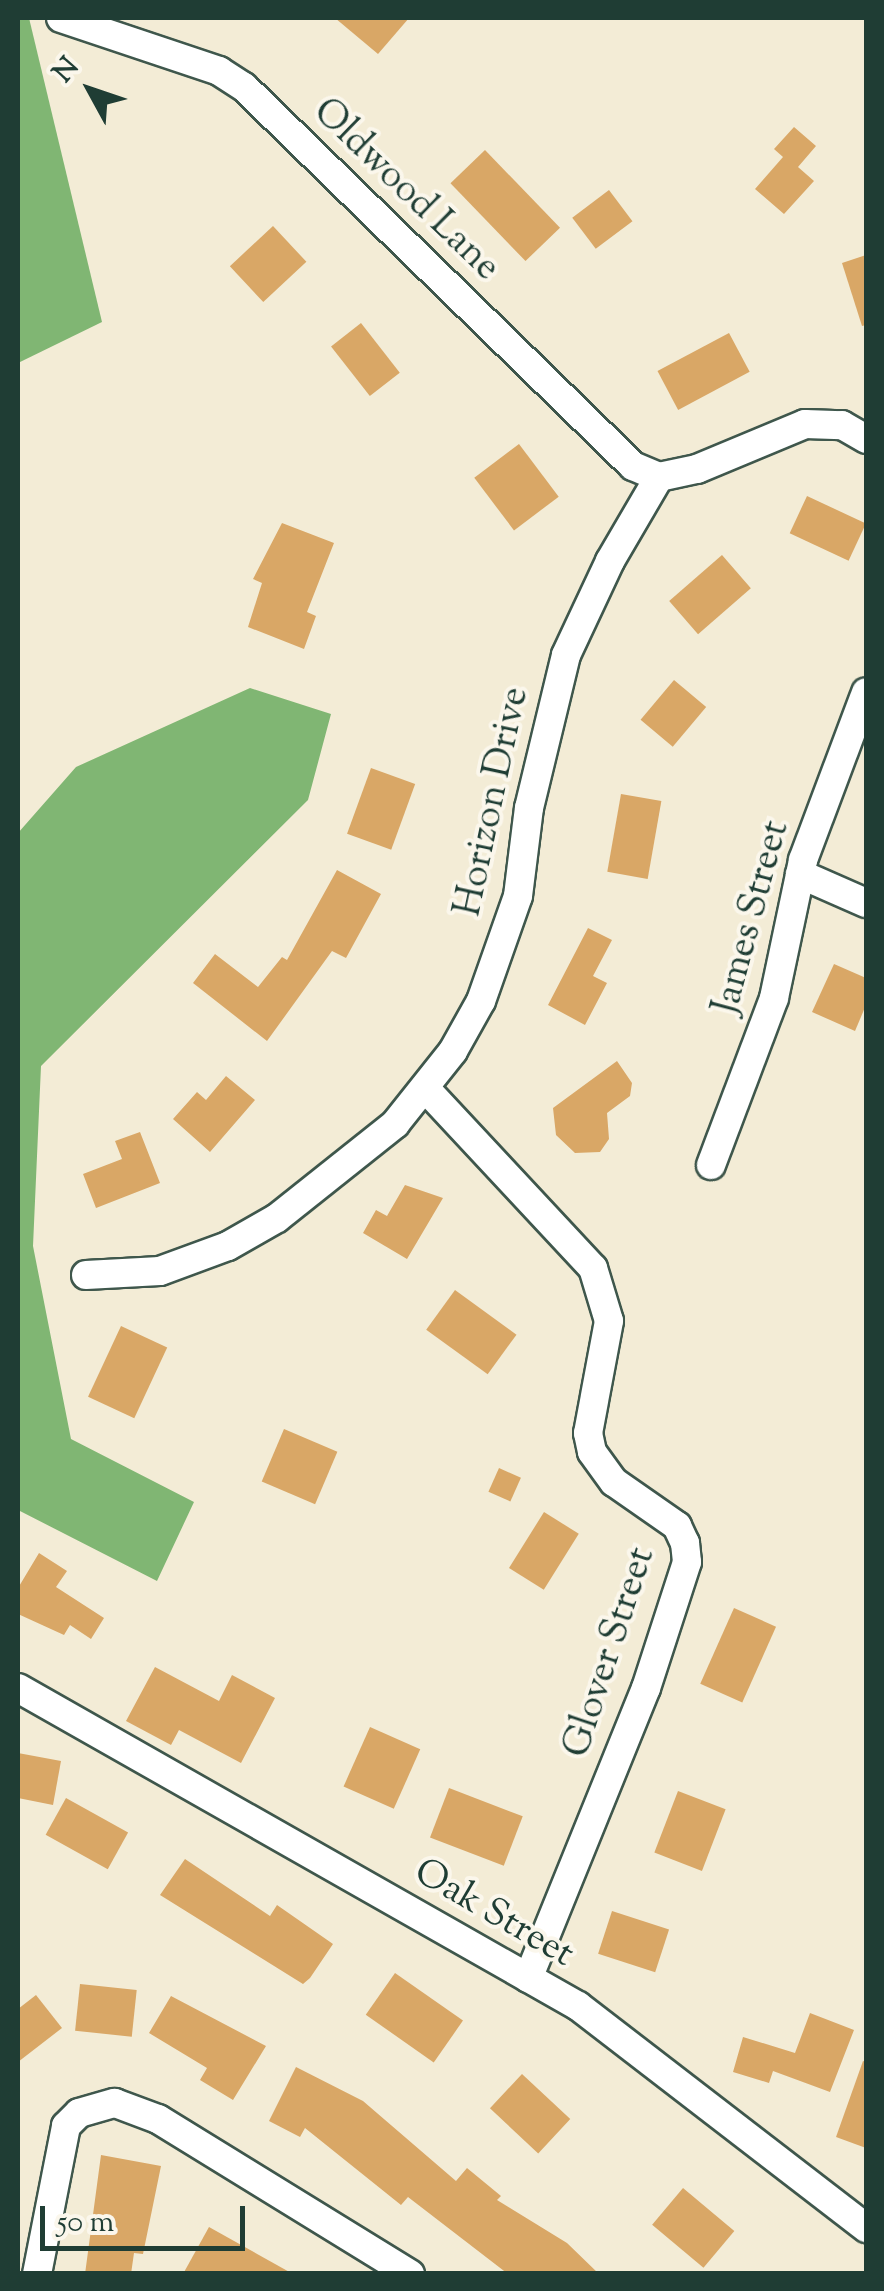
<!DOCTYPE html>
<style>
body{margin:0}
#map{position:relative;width:884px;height:2291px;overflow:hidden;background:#f3ecd6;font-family:"Sorts Mill Goudy",serif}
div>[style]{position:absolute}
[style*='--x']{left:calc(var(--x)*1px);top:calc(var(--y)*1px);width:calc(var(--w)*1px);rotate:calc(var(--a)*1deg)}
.forest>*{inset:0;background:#80b673}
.building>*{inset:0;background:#d9a766;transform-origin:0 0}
.roads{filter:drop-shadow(2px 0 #3f574c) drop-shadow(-2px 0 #3f574c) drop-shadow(0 2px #3f574c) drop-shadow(0 -2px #3f574c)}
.street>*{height:28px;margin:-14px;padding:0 14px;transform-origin:14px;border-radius:14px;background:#fff}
span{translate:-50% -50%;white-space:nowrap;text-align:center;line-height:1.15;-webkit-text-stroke:8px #fbf7ec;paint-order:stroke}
.street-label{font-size:38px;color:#1f3d34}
.frame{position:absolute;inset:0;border:20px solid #1f3d34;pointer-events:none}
.north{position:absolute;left:40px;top:40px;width:100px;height:100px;-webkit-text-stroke:8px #fbf7ec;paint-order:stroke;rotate:310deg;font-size:28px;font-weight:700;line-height:40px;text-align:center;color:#1f3d34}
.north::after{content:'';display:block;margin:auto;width:35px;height:45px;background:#1f3d34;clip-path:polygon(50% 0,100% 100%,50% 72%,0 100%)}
.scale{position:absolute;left:40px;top:2206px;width:205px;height:45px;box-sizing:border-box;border:5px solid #1f3d34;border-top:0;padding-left:12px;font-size:30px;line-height:35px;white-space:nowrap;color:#1f3d34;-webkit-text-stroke:8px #fbf7ec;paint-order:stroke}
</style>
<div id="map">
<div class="forest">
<i style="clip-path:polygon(18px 18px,29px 18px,102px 322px,18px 363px)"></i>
<i style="clip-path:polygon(250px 688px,331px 714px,308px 800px,41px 1066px,33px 1246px,71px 1439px,194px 1502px,157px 1581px,18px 1510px,18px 833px,76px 767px)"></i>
</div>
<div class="building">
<i style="clip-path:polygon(335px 18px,409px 18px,378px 54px)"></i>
<i style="clip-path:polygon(794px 127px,816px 146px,798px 167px,814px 181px,784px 214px,755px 189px,783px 157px,774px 149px)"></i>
<i style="left:485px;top:150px;width:108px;height:48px;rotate:46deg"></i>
<i style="left:609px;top:190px;width:39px;height:46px;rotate:53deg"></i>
<i style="left:273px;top:226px;width:49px;height:59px;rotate:47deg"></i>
<i style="clip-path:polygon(866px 255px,866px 325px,862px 326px,842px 263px)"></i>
<i style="left:361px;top:323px;width:63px;height:38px;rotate:52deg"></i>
<i style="left:729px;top:333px;width:44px;height:81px;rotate:62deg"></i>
<i style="left:519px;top:444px;width:66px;height:56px;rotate:53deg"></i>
<i style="left:807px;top:496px;width:65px;height:41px;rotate:25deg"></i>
<i style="clip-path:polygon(282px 523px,334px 543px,307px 612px,316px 616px,304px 649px,248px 627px,262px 583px,253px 579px)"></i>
<i style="left:722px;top:555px;width:44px;height:70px;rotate:49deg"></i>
<i style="left:674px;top:680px;width:42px;height:52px;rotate:40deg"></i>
<i style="left:371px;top:768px;width:47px;height:70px;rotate:20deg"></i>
<i style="left:621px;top:794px;width:41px;height:79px;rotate:10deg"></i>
<i style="clip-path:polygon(337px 870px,381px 894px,346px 958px,332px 951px,267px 1041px,193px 983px,215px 954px,258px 987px,282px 957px,287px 960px)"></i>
<i style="clip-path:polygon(588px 928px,612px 940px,593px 976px,607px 983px,585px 1025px,548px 1005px)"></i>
<i style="clip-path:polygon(834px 964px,866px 978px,866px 1005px,855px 1031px,812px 1012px)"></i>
<i style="clip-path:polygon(617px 1061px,632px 1083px,630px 1096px,607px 1113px,609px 1139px,600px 1152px,575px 1153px,556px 1135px,553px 1108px)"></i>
<i style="clip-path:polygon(226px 1076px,255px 1100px,210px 1152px,173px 1119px,197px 1092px,206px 1100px)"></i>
<i style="clip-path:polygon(140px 1132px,160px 1183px,96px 1208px,83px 1174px,122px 1159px,115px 1141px)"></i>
<i style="clip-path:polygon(405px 1185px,443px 1198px,407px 1259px,363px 1233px,376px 1210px,387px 1216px)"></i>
<i style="left:455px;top:1290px;width:76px;height:49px;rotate:36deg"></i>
<i style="left:121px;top:1326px;width:51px;height:78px;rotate:25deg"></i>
<i style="left:284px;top:1429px;width:58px;height:57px;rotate:23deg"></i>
<i style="left:499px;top:1468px;width:24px;height:26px;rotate:24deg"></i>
<i style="left:544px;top:1512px;width:41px;height:66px;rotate:32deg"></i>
<i style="clip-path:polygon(39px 1553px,67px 1571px,56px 1587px,104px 1618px,91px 1639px,70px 1625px,64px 1635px,18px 1614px,18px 1588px)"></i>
<i style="left:734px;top:1608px;width:46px;height:83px;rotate:24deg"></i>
<i style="clip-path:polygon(155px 1667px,219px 1701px,232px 1675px,275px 1698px,241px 1763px,179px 1730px,171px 1745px,126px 1721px)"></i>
<i style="left:370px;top:1727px;width:55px;height:65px;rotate:24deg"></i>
<i style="clip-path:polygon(18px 1753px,61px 1761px,53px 1805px,18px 1798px)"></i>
<i style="left:449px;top:1788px;width:79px;height:53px;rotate:21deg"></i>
<i style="left:678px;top:1791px;width:51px;height:66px;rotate:21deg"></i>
<i style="left:66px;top:1798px;width:71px;height:42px;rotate:29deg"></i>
<i style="clip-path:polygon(185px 1859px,270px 1916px,277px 1905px,333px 1944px,310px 1978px,303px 1984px,160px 1895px)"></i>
<i style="left:612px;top:1911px;width:60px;height:45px;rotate:18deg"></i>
<i style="left:395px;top:1973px;width:83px;height:51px;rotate:35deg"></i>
<i style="left:80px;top:1984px;width:57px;height:47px;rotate:6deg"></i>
<i style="clip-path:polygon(36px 1995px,62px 2028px,18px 2062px,18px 2009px)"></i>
<i style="clip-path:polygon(171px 1996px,266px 2046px,233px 2100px,200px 2080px,207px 2068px,149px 2033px)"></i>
<i style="clip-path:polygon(810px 2013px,854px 2030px,830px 2092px,773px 2071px,769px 2083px,733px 2072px,743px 2037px,795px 2053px)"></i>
<i style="clip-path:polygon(863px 2061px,866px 2062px,866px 2148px,836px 2137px)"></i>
<i style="clip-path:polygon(296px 2067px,363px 2101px,456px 2181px,467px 2168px,501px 2196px,497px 2200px,567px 2243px,599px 2274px,508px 2274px,408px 2197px,401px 2205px,305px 2128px,300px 2137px,269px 2121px)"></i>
<i style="left:522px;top:2074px;width:66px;height:47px;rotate:43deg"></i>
<i style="clip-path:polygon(101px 2155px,161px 2166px,143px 2254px,134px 2253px,131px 2274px,85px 2274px)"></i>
<i style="left:683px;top:2188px;width:67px;height:48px;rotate:40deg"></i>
<i style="clip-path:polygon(209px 2227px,293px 2274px,183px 2274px)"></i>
</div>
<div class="roads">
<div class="street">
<i style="--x:61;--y:18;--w:167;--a:18.5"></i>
<i style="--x:219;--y:71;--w:30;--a:33"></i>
<i style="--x:244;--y:87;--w:543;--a:44.25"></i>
<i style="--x:633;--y:466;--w:28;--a:23"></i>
<i style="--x:800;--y:874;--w:72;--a:23.7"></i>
<i style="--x:426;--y:1089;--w:245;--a:47"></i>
<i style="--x:593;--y:1268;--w:55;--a:73.2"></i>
<i style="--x:609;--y:1321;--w:114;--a:100.6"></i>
<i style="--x:588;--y:1433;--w:19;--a:78"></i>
<i style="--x:592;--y:1452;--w:37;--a:54"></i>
<i style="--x:614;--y:1482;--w:77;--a:34.9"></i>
<i style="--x:677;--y:1526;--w:19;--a:65"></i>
<i style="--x:685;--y:1543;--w:19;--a:84"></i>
<i style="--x:687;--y:1562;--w:133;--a:108"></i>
<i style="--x:646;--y:1688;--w:313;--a:112.1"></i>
<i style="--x:711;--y:1165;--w:178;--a:-69.3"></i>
<i style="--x:774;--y:998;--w:141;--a:-78.1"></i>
<i style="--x:803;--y:860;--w:179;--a:-69.4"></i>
<i style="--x:86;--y:1275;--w:74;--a:-3.1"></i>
<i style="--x:160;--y:1271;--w:72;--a:-20.2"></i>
<i style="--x:228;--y:1246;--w:56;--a:-29.7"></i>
<i style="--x:277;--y:1218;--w:151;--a:-38.5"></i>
<i style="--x:395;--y:1124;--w:93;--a:-51.5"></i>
<i style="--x:453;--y:1051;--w:57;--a:-60.8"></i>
<i style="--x:481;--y:1001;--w:111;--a:-70.6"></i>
<i style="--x:518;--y:896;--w:89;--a:-82.9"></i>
<i style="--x:529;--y:808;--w:157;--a:-76.4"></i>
<i style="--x:566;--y:655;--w:104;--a:-64.9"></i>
<i style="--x:610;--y:561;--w:97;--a:-59.7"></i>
<i style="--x:659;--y:477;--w:39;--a:-12"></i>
<i style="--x:697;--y:469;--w:117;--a:-22.6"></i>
<i style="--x:805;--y:424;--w:37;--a:2"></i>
<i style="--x:842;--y:425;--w:28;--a:30"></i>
<i style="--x:18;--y:1688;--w:644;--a:29.59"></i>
<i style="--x:578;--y:2006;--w:364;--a:37.6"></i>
<i style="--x:37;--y:2274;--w:151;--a:-78.9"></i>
<i style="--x:66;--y:2126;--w:18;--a:-45"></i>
<i style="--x:79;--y:2113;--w:37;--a:-16"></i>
<i style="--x:115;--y:2103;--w:46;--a:20.4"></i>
<i style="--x:158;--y:2119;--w:296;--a:31.6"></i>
</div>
</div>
<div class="street-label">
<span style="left:405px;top:191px;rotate:44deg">Oldwood Lane</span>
<span style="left:494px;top:802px;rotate:-78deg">Horizon Drive</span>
<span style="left:753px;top:918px;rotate:-75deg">James Street</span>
<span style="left:611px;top:1653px;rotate:-72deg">Glover Street</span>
<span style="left:493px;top:1915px;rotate:30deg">Oak Street</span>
</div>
<div class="frame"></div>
<div class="north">N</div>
<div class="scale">50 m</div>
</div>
